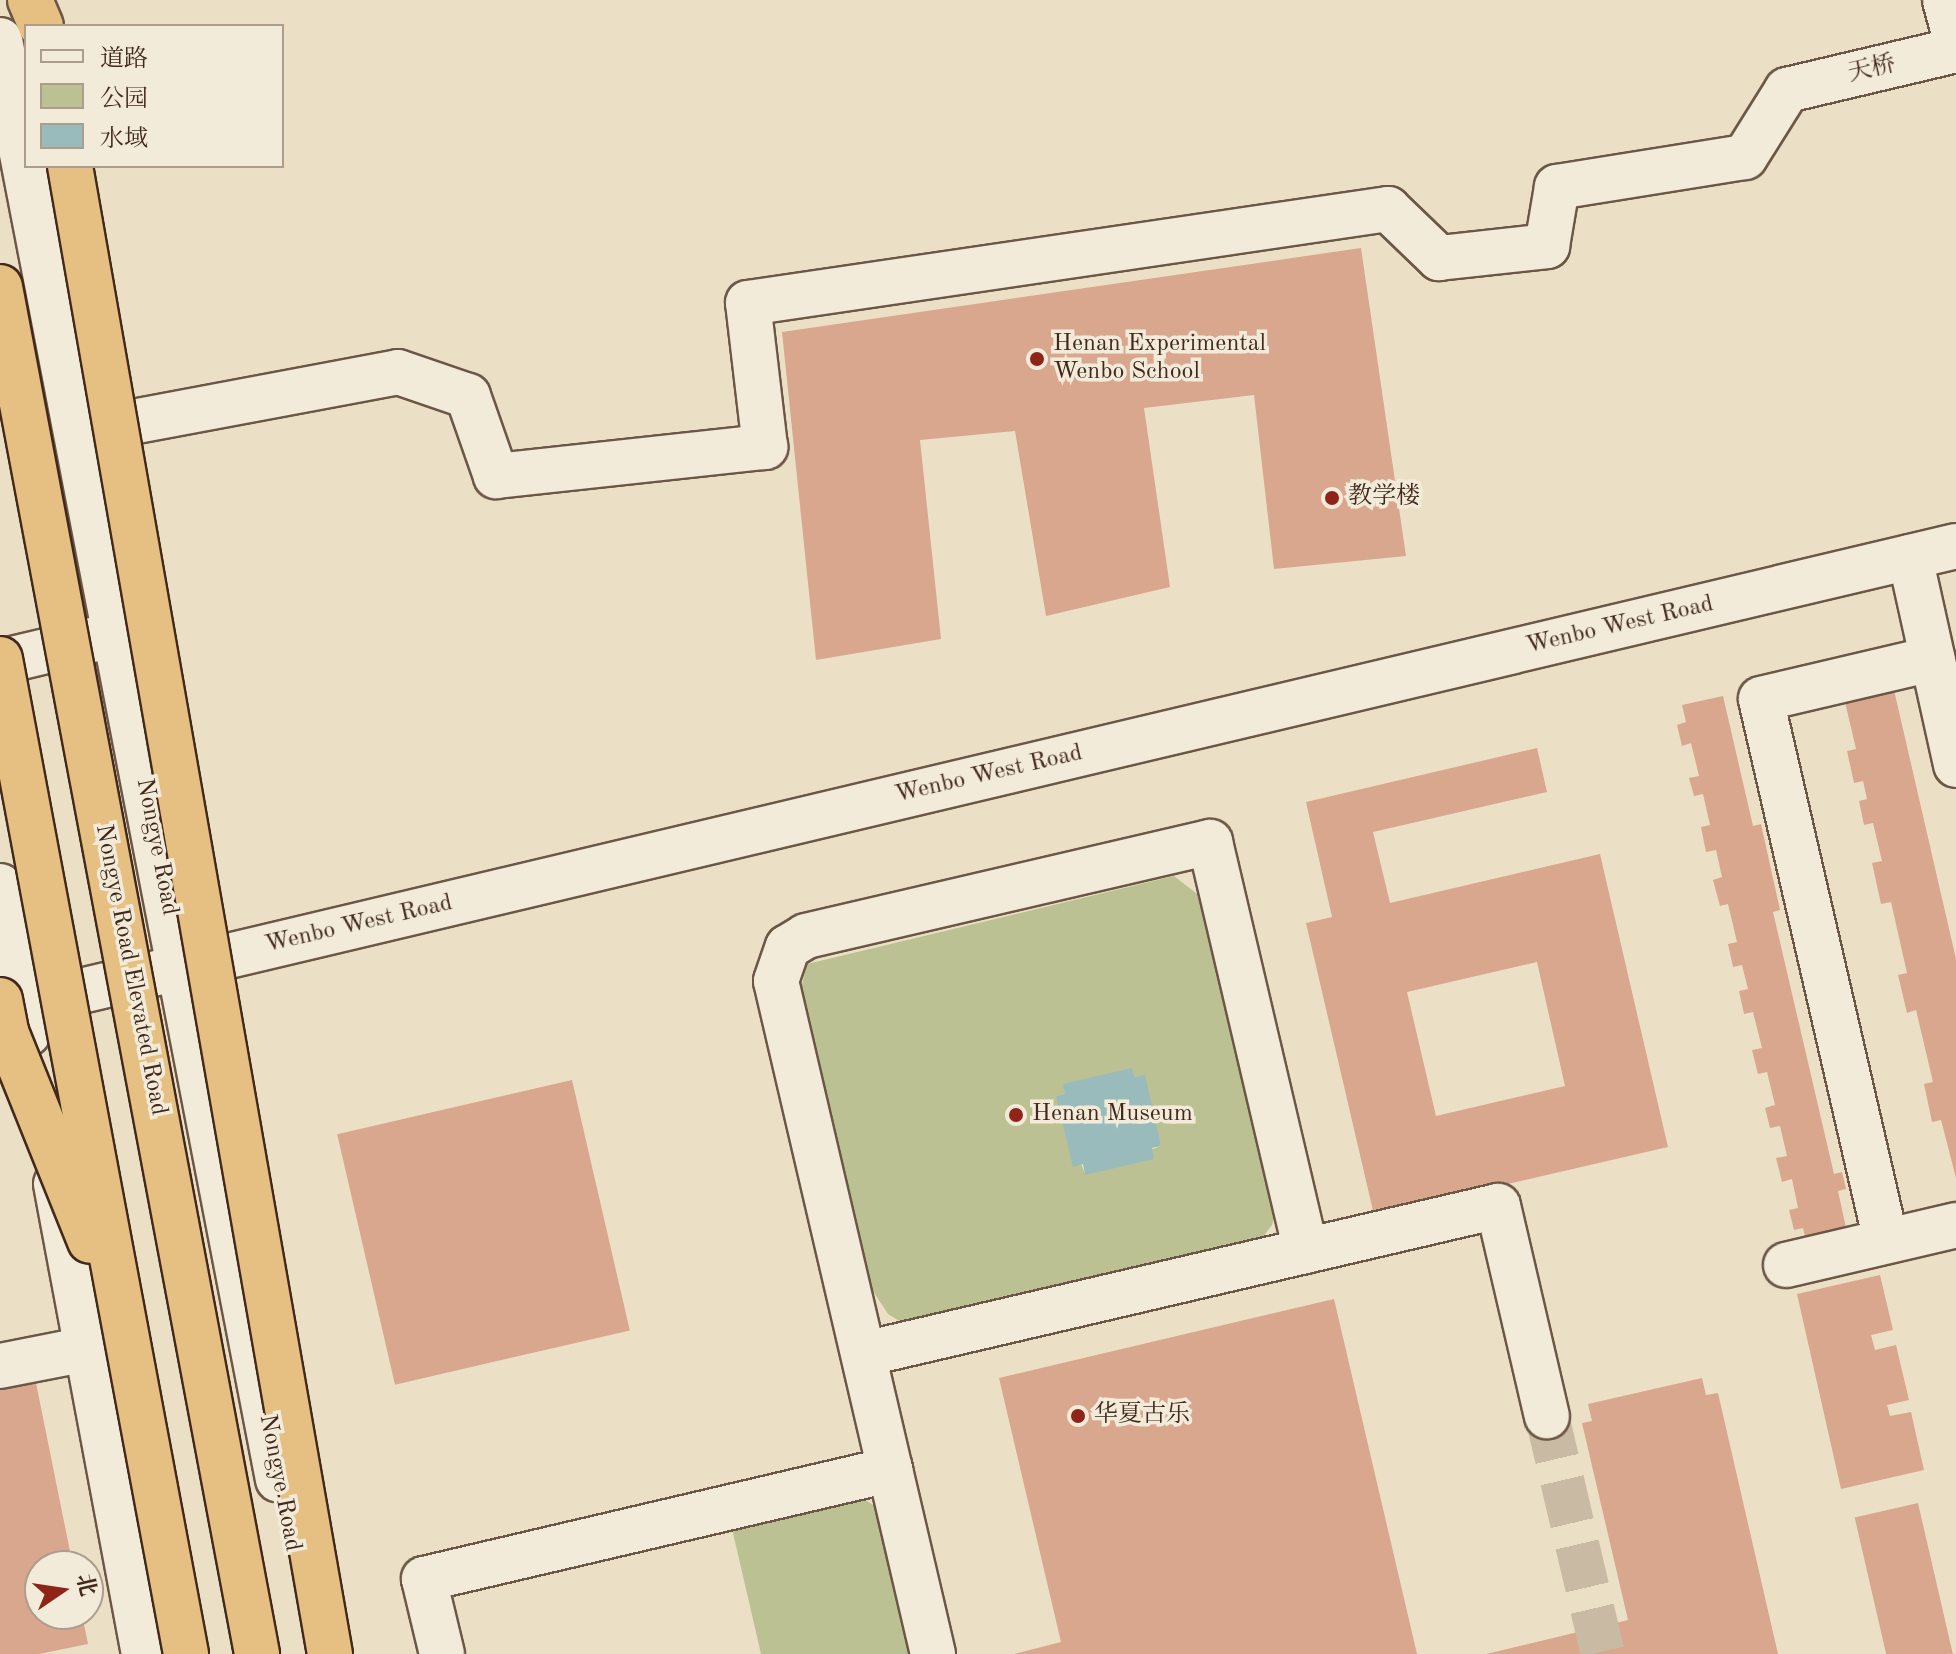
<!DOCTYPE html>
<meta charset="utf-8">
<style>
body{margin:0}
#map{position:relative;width:1956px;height:1654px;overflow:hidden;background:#ebe0c5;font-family:"Old Standard TT","Noto Serif SC",serif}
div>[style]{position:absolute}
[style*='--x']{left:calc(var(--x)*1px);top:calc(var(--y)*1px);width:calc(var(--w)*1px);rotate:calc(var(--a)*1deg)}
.green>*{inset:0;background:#bbc192}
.water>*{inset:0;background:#9abbbb}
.building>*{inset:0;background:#d8a78d;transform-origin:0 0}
.minor-tunnel>*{height:44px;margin-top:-22px;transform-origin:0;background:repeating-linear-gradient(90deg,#c9bba3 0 44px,transparent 0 66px)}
.roads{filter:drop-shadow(2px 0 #6c5746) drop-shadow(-2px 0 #6c5746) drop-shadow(0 2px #6c5746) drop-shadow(0 -2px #6c5746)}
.minor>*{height:44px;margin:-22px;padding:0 22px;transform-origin:22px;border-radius:22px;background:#f2ebd9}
.highway>*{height:44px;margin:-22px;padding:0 22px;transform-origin:22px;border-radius:22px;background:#e6c082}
.bridges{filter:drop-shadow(2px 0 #42291b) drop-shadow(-2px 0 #42291b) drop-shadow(0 2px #42291b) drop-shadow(0 -2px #42291b)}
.highway-bridge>*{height:44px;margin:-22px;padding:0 22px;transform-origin:22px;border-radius:22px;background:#e6c082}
.dots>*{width:22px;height:22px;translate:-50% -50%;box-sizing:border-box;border:4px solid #f2ebd9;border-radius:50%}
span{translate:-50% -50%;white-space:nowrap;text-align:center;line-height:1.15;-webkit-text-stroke:7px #f2ebd9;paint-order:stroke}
.street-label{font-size:24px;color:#42291b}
.poi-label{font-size:24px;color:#42291b}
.left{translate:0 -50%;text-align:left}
.legend{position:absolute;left:24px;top:24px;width:260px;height:144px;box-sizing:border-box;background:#f2ebd9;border:2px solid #ac9d8d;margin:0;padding:10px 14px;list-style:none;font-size:24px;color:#42291b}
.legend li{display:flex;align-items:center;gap:16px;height:40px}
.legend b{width:40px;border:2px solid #ac9d8d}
.north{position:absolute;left:24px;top:1550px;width:80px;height:80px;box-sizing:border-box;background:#f2ebd9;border:2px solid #ac9d8d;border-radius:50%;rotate:77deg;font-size:22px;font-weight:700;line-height:32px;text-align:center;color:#42291b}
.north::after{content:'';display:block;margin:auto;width:28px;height:36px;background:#8f2418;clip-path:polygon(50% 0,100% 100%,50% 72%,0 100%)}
</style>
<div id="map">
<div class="green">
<i style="clip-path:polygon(evenodd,1174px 876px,1205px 900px,1277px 1206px,1272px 1225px,1260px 1241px,901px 1322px,888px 1314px,871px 1288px,799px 997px,807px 964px,1174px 876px,1132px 1069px,1161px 1146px,1085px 1174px,1056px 1096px,1132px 1069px)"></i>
<i style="clip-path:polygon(854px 1493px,883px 1511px,921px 1654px,761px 1654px,730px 1520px)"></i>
</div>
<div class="water">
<i style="clip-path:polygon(1132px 1068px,1135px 1077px,1145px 1075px,1161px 1146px,1152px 1148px,1154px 1159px,1085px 1175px,1083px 1164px,1073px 1167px,1056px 1096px,1065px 1093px,1063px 1084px)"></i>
</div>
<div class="building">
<i style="clip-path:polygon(1361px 248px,1406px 556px,1274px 569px,1254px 395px,1144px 408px,1170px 587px,1046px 616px,1015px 431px,920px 440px,941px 639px,816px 660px,782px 332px)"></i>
<i style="clip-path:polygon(1894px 690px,1956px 959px,1956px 1178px,1941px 1120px,1932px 1122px,1924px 1084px,1933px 1082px,1916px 1010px,1907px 1013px,1898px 975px,1907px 973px,1891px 902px,1881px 904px,1872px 863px,1882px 861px,1873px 823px,1864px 825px,1859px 801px,1867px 799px,1863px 781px,1854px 783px,1847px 751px,1856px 749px,1845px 702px)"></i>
<i style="clip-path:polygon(1723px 696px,1753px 826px,1761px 824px,1780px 910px,1773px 912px,1834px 1174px,1842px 1172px,1846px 1189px,1838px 1191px,1848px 1237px,1807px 1246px,1803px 1228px,1794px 1230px,1789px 1210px,1798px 1208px,1792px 1179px,1782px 1182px,1776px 1158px,1787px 1156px,1780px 1126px,1770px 1128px,1765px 1108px,1775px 1105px,1767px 1072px,1758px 1074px,1752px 1050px,1762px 1048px,1753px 1012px,1744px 1014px,1739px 991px,1748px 989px,1742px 965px,1733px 967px,1728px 944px,1737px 942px,1728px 904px,1720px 906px,1713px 880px,1722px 877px,1716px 850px,1706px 852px,1701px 827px,1710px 825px,1703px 794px,1694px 796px,1689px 778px,1699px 776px,1691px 743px,1682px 746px,1677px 725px,1686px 722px,1682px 705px)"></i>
<i style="clip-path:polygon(evenodd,1537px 748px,1547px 792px,1373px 832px,1390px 903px,1600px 854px,1668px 1147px,1374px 1215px,1306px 923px,1332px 917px,1306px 802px,1537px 748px,1537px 962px,1565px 1086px,1436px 1116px,1407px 992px,1537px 962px)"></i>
<i style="left:572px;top:1080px;width:257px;height:241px;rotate:77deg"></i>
<i style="clip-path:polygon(1880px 1275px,1893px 1330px,1871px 1335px,1875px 1350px,1896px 1345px,1909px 1400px,1887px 1405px,1890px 1416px,1911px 1412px,1924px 1470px,1841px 1489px,1797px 1294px)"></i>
<i style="clip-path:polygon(1334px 1299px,1417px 1654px,1014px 1654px,1061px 1642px,999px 1378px)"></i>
<i style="clip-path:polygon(35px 1378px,73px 1566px,40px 1566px,40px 1614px,82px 1614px,88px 1644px,39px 1654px,0 1654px,0 1385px)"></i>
<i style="clip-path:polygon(1702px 1378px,1706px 1395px,1718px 1393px,1778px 1654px,1486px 1654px,1628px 1620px,1582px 1423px,1592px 1421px,1588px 1404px)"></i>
<i style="left:1918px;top:1503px;width:155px;height:65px;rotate:77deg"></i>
</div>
<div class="minor-tunnel">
<i style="--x:1547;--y:1416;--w:244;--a:76.8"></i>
</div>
<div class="roads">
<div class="minor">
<i style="--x:1945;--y:0;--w:42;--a:75"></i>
<i style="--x:0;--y:40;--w:1466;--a:79.07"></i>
<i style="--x:116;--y:425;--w:287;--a:-10.6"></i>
<i style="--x:398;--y:372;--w:74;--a:18.9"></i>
<i style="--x:468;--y:396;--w:85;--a:70.7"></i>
<i style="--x:496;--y:476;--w:271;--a:-6.2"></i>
<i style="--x:765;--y:447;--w:145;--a:-96.7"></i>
<i style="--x:748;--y:303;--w:647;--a:-8.36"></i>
<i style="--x:1388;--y:209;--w:71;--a:43.9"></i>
<i style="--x:1439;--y:258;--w:109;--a:-6.3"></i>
<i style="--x:1547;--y:246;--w:60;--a:-80.4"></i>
<i style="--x:1557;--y:187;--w:190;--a:-9.1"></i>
<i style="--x:1745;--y:157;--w:79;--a:-57.9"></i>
<i style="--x:1787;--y:90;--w:174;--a:-13.3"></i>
<i style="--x:1910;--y:557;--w:213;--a:77.5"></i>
<i style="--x:0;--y:662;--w:108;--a:-13.4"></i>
<i style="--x:0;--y:886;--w:150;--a:79.2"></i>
<i style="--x:22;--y:1005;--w:1988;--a:-13.35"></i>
<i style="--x:56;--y:1184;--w:478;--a:79.4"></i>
<i style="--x:1886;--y:1241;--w:556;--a:-102.99"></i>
<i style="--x:1761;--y:699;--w:176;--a:-13.2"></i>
<i style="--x:1786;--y:1265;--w:175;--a:-13.2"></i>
<i style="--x:864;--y:1354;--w:651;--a:-13.14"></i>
<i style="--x:1498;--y:1206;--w:216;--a:76.9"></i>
<i style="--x:0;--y:1366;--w:89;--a:-11.1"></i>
<i style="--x:442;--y:1654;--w:77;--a:-103.5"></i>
<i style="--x:424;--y:1579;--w:479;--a:-13.2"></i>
<i style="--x:933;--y:1654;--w:691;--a:-103.13"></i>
<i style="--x:776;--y:981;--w:36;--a:-71"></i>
<i style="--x:788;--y:947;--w:21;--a:-31"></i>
<i style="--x:806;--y:936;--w:415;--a:-13.1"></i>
<i style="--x:1210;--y:842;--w:420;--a:76.8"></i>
</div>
<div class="highway">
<i style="--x:30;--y:0;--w:28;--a:67"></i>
</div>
</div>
<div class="bridges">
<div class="highway-bridge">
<i style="--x:70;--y:166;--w:1511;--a:80.09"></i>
<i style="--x:0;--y:287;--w:1391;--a:79.35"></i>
<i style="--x:0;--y:659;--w:1012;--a:79.41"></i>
<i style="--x:0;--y:1000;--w:33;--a:79"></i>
<i style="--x:6;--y:1032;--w:225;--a:68.1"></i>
</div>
</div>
<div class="dots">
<i style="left:1037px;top:359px;background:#8f2418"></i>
<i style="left:1332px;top:498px;background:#8f2418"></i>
<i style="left:1016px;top:1115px;background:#8f2418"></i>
<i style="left:1078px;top:1416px;background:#8f2418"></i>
</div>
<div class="street-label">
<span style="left:1872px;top:70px;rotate:-13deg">天桥</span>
<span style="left:1620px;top:626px;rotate:-13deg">Wenbo West Road</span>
<span style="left:989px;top:775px;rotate:-13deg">Wenbo West Road</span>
<span style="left:156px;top:847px;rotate:79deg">Nongye Road</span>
<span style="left:359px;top:925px;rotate:-13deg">Wenbo West Road</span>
<span style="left:130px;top:970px;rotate:79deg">Nongye Road Elevated Road</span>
<span style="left:279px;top:1483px;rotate:79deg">Nongye Road</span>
</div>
<div class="poi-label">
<span class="left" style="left:1053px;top:359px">Henan Experimental<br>Wenbo School</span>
<span class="left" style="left:1348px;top:498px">教学楼</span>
<span class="left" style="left:1032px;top:1115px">Henan Museum</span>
<span class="left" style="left:1094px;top:1416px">华夏古乐</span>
</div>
<ul class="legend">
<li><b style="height:10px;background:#f2ebd9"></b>道路</li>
<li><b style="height:22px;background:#bbc192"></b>公园</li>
<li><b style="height:22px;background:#9abbbb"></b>水域</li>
</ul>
<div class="north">北</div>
</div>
